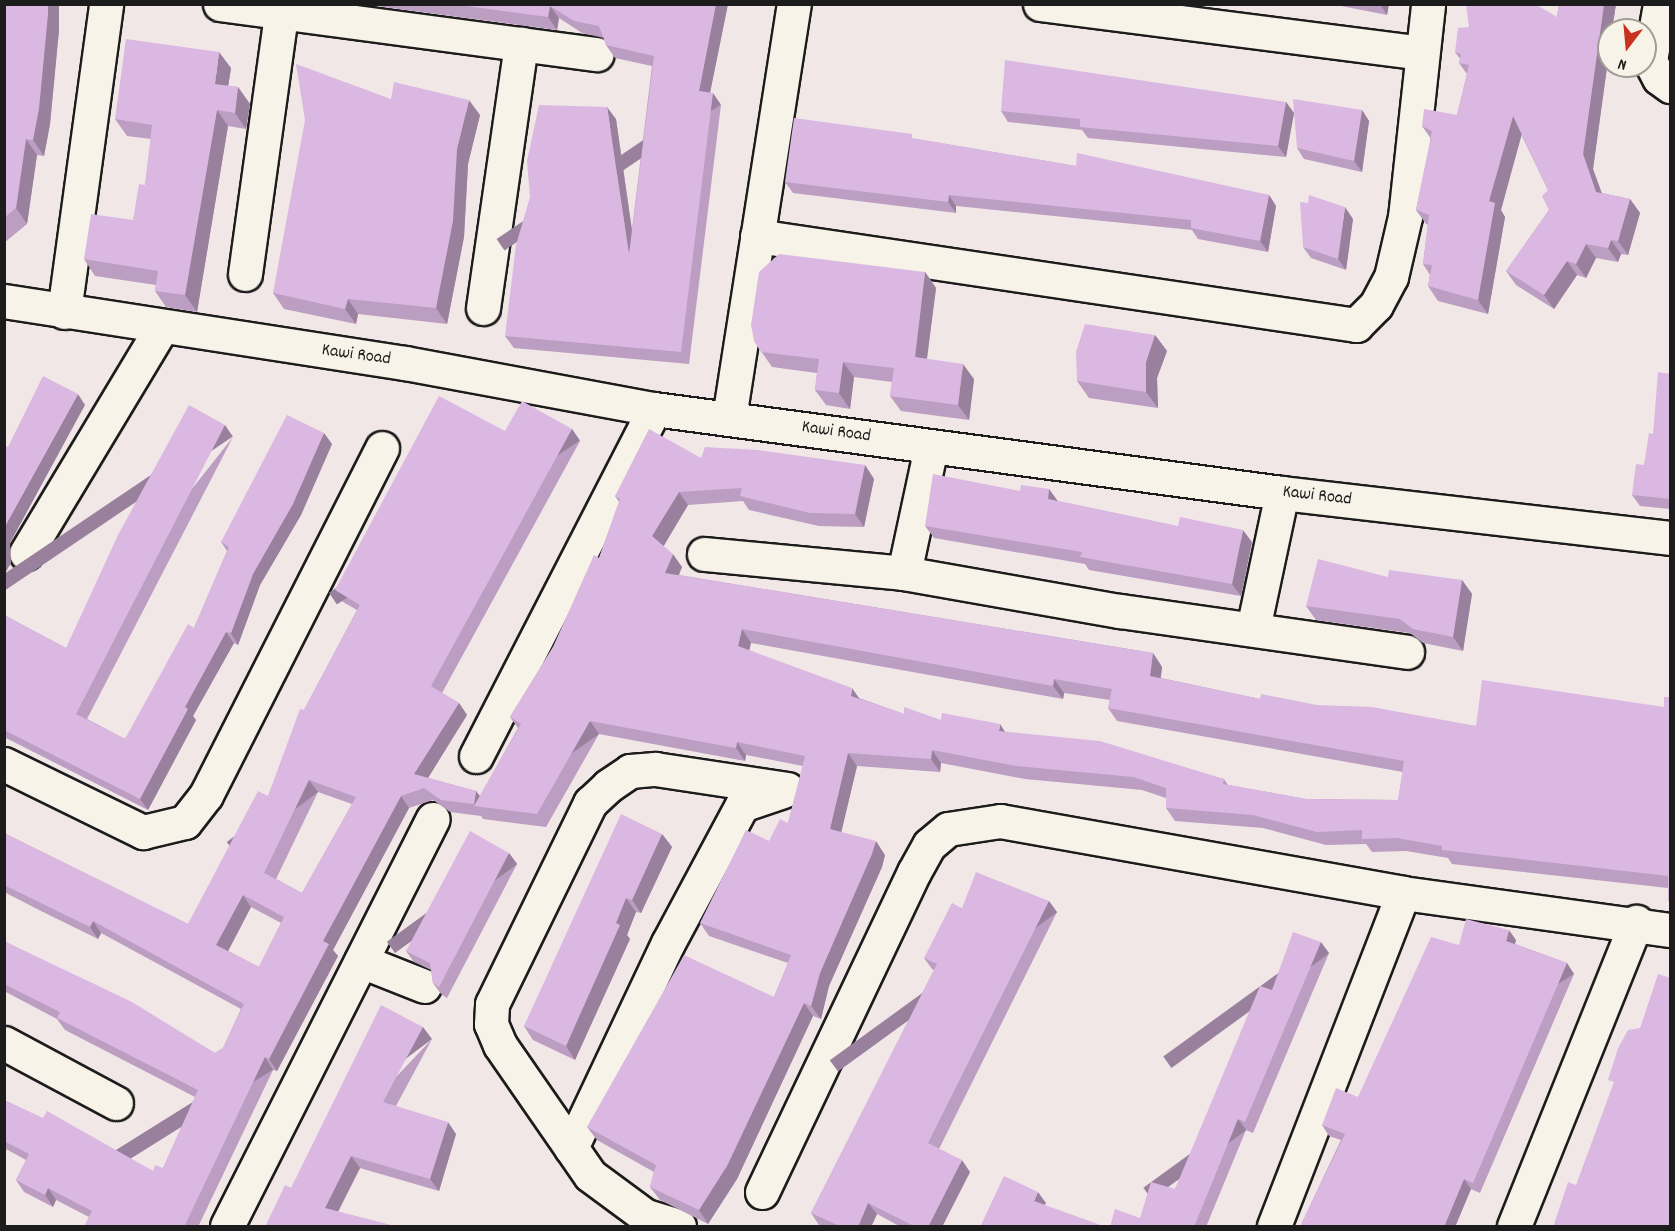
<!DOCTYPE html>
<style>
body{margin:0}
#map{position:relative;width:1675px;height:1231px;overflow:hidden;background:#f1e7e7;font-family:Dekko,sans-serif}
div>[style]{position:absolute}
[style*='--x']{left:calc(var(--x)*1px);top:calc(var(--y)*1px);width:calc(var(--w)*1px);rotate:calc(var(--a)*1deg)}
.roads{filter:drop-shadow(2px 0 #1c1c1c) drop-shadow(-2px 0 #1c1c1c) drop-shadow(0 2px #1c1c1c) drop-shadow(0 -2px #1c1c1c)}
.minor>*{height:33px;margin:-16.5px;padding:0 16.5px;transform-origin:16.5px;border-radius:16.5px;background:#f7f3e8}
.wall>*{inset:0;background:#bc9ec2}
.shaded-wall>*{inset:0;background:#99819e;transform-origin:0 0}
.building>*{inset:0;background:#dbb8e2}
span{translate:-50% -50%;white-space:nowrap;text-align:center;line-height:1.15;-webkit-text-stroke:6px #f7f3e8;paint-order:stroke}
.street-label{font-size:18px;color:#1c1c1c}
.frame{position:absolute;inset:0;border:6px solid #1c1c1c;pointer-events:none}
.north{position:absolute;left:1597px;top:18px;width:60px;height:60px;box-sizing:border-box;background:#f7f3e8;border:2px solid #9f9d96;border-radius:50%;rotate:196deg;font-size:16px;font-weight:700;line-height:24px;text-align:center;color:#1c1c1c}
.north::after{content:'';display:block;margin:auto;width:21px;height:27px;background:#c8321e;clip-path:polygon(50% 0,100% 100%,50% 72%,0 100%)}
</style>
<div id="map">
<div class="roads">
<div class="minor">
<i style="--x:220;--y:4;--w:380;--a:7.6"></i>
<i style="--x:1040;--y:4;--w:384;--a:7.3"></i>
<i style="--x:1660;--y:4;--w:58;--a:100"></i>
<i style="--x:1650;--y:61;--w:19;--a:62"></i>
<i style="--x:1659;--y:78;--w:14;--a:36"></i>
<i style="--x:757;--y:236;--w:606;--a:8.45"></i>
<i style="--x:1356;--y:325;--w:28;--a:-45"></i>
<i style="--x:1376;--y:305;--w:32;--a:-62"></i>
<i style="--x:1391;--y:277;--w:62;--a:-76.9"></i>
<i style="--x:1405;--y:217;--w:214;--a:-83.8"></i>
<i style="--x:245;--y:274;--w:263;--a:-82.1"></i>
<i style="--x:4;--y:301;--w:406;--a:8.8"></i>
<i style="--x:405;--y:363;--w:253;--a:10.5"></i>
<i style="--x:654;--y:409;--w:634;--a:7.62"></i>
<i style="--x:1282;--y:493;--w:391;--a:6.6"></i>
<i style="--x:483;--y:308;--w:267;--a:-81.8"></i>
<i style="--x:64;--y:312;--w:311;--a:-82.2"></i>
<i style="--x:729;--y:418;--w:419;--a:-81.1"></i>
<i style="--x:26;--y:553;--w:262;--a:-59"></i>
<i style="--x:704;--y:554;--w:201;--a:5.4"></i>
<i style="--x:904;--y:573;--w:219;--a:10"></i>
<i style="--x:1120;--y:611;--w:290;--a:8.1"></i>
<i style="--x:904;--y:573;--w:129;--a:-77.9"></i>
<i style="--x:1253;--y:629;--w:139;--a:-78"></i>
<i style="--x:476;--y:756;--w:390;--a:-62.8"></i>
<i style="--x:4;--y:764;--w:155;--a:26.1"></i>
<i style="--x:143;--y:832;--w:43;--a:-13.4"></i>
<i style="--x:185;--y:822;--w:34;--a:-52"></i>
<i style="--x:206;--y:795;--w:389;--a:-63.1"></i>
<i style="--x:361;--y:961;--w:68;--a:21.6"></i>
<i style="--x:4;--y:1043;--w:127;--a:28.2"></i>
<i style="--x:571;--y:1148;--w:227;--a:-64.7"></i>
<i style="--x:668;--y:943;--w:157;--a:-61.8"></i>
<i style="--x:742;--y:805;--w:43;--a:-18.9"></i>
<i style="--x:762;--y:1192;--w:354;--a:-64.6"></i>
<i style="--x:914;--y:872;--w:31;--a:-61"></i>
<i style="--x:929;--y:845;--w:25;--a:-40"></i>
<i style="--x:948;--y:829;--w:53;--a:-8.7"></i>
<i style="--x:1000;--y:821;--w:409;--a:10.1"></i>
<i style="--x:1403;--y:893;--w:270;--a:7.9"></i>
<i style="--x:227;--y:1226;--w:456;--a:-63.2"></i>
<i style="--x:679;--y:1226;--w:37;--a:-163"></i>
<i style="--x:644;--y:1215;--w:67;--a:-143.5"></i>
<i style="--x:590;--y:1175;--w:158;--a:-124.7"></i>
<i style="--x:500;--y:1045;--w:23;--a:-113"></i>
<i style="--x:491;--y:1024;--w:20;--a:-87"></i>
<i style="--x:492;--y:1004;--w:224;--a:-64"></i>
<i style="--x:590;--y:803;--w:25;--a:-43"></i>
<i style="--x:608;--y:786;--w:27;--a:-34"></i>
<i style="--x:630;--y:771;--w:25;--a:-5"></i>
<i style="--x:655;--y:769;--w:134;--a:8.6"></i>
<i style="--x:1274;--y:1226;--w:357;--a:-68.8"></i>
<i style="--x:1514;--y:1226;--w:328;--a:-68.1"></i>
</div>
</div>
<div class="wall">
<i style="clip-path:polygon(4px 4px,59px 30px,50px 124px,44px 156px,37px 155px,27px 224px,4px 243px)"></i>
<i style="clip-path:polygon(375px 4px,728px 4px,710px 92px,721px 105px,689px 364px,514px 348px,505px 336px,616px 119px,632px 229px,652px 66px,615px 58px,606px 45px,604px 38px,582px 33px,559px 18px,557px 30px,376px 6px)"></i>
<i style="clip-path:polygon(1331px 4px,1389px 4px,1387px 15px)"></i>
<i style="clip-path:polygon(1559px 4px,1616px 4px,1612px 30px,1609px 30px,1609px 53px,1593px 169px,1602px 193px,1630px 199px,1640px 213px,1628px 255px,1621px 254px,1618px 262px,1596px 258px,1586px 278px,1577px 275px,1554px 309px,1516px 285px,1506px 271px,1549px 210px,1548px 190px,1521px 134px,1501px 210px,1505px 217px,1488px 314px,1438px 301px,1428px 286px,1430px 275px,1423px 264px,1428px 225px,1426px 224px,1416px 210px,1431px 139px,1422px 126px,1457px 115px,1467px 74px,1459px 63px,1460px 59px,1455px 52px,1469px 27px,1557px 17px)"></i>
<i style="clip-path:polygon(231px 68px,228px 86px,238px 87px,250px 104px,246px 129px,228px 126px,197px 312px,166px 307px,155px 291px,156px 285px,95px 276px,84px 259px,133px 220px,145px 185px,151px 139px,127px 136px,115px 119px)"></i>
<i style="clip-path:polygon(391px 99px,480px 115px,468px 164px,464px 237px,447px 324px,358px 314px,356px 324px,284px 309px,273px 293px)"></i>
<i style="clip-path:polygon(1286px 102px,1294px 113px,1286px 157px,1088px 138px,1082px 130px,1008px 122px,1001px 111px)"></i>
<i style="clip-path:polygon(1362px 110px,1369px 121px,1362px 172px,1304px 159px,1297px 148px)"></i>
<i style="clip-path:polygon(916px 139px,1076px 166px,1269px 195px,1276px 206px,1268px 252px,1198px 239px,1192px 230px,956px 206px,956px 213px,793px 193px,785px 182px)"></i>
<i style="clip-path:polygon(1353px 219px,1346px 270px,1311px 258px,1303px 247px)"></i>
<i style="clip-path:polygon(925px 272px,936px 288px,927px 359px,974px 379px,969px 420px,901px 411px,890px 396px,892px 382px,854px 377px,850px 409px,826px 405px,815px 390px,817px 373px,772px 367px,754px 341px)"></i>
<i style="clip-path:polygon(1155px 335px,1167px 351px,1157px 378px,1158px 408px,1089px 398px,1077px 381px)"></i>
<i style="clip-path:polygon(1671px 374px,1671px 509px,1640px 506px,1632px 495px,1644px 465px)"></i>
<i style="clip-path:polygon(evenodd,572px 429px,580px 441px,442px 693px,459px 703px,467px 715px,428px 778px,476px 791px,480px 796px,518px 728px,510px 717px,553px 647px,599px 558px,619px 502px,615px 496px,701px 458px,865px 465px,874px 479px,864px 527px,819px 526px,749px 510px,743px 501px,688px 505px,663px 546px,682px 567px,679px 575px,1153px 653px,1162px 667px,1161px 678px,1260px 699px,1476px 726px,1664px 707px,1671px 697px,1671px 904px,1668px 900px,1668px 888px,1452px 864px,1448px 858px,1406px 851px,1372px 852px,1366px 844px,1326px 845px,1263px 828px,1175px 821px,1166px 808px,1166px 798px,1142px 790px,1025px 779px,941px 763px,940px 772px,857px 766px,841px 832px,885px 855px,882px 867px,829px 986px,821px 1019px,813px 1016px,737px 1179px,708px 1224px,660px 1200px,650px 1187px,654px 1172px,597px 1140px,587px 1127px,774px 997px,788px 963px,709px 936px,700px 923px,769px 841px,788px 823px,803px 766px,746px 755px,745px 761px,599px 734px,546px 827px,483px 819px,481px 816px,450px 812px,433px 800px,409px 808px,333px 950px,338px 956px,277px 1071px,273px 1070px,198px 1227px,84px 1227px,89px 1217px,56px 1200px,53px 1207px,24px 1192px,16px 1180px,26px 1160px,4px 1148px,4px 1100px,153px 1171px,163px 1168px,195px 1097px,65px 1030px,57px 1019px,4px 991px,4px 941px,215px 1053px,223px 1048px,241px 1009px,101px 933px,98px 939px,41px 911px,4px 892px,4px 833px,188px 924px,268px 796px,304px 710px,357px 610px,343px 602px,335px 590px,505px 431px,572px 429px,751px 643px,1063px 699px,1064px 693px,1110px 700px,1108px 708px,1117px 721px,1403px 772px,1398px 800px,1306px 799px,1228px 785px,1224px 779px,1005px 732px,904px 714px,859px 698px,749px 650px,751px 643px,572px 429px,318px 792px,352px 804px,302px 893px,276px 879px,318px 792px,572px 429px,251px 907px,281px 923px,259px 967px,228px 951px,251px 907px)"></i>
<i style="clip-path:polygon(233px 437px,87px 719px,125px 739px,194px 628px,227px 551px,221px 542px,332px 444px,301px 515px,260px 585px,238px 645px,234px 643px,193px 716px,196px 720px,148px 810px,4px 737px,4px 615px,66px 648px)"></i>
<i style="clip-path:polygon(1049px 489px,1058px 501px,1252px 542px,1241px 596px,1089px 570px,1085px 564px,934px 538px,925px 526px,1020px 491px)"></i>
<i style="clip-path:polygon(1388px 577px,1462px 580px,1472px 594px,1463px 651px,1423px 643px,1410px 633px,1316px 620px,1306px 606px)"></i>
<i style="clip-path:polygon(662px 834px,672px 847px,641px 913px,636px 912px,627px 935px,630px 939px,575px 1060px,533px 1040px,524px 1026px)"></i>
<i style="clip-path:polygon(509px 853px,517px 864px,447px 998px,441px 994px,433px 983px,431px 970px,414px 962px,406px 951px)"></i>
<i style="clip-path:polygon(962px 908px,1057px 912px,939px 1149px,970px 1172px,942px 1227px,901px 1227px,877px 1214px,871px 1227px,823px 1227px,819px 1225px,811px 1213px,934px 970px,932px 969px,924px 958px)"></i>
<i style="clip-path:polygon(1516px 940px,1515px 944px,1567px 963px,1574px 974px,1480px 1193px,1471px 1189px,1455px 1227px,1300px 1227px,1341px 1140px,1329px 1136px,1322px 1125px,1358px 1097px,1459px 945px)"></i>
<i style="clip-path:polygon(1329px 953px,1253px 1133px,1246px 1130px,1206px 1227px,1110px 1227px,1140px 1218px,1175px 1189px,1272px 990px)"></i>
<i style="clip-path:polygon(432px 1039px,396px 1106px,456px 1134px,439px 1191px,360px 1168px,338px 1211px,265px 1227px,291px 1188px)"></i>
</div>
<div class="shaded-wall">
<i style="clip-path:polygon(48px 4px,59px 4px,59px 30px,50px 124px,44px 156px,33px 140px)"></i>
<i style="clip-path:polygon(716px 4px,728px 4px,708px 103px,699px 91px)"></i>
<i style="clip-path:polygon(1380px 4px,1389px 4px,1387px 15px)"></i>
<i style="clip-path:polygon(1604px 4px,1616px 4px,1612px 30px,1609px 30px,1609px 53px,1593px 169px,1606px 206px,1596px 192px,1583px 154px)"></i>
<i style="clip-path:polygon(550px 6px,559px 18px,557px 30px,548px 17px)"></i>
<i style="clip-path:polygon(219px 52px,231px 68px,226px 100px,215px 84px)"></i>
<i style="clip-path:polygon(238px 87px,250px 104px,246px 129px,235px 113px)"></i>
<i style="left:713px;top:93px;width:14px;height:261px;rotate:56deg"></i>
<i style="clip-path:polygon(469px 100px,480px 115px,468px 164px,464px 237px,447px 324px,436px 308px,457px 149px)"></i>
<i style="clip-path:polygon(1286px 102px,1294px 113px,1286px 157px,1278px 146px)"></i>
<i style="clip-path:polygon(607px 107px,616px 119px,637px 267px,629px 254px)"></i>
<i style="clip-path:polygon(217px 110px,228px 126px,197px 312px,185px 295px)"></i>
<i style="clip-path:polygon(1362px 110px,1369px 121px,1362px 172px,1354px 161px)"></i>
<i style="clip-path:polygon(1513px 116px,1523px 130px,1501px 210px,1505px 217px,1488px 314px,1478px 300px,1489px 201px)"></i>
<i style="clip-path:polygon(26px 139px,37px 155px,27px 224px,16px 208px)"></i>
<i style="clip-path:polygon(949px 195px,956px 206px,956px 213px,948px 202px)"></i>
<i style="clip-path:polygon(1269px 195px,1276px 206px,1268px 252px,1260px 241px)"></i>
<i style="clip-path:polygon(1630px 199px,1640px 213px,1628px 255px,1618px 241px)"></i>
<i style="clip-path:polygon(1345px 207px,1353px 219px,1346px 270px,1338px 259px)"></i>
<i style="clip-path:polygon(1611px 240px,1621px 254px,1618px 262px,1608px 248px)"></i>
<i style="clip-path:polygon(1586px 244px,1596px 258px,1586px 278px,1576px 264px)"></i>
<i style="clip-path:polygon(1567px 261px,1577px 275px,1554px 309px,1544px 295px)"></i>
<i style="clip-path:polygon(925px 272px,936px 288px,925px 373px,915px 357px)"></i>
<i style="clip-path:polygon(348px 299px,358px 314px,356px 324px,345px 309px)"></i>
<i style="clip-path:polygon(1155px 335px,1167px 351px,1157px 378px,1158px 408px,1146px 392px,1146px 362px)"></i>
<i style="clip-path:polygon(843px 362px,854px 377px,850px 409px,839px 393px)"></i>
<i style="clip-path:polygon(963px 364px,974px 379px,969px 420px,958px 405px)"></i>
<i style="clip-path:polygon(78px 394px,85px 405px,10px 543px,11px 563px,4px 575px,4px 528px)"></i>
<i style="left:225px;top:425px;width:14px;height:325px;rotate:56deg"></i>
<i style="left:572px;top:429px;width:14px;height:293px;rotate:56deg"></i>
<i style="clip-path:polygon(324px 433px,332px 444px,301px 515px,260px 585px,238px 645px,231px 633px,253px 574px)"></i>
<i style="clip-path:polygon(865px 465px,874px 479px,864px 527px,855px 514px)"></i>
<i style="clip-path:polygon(1049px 489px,1058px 502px,1048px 499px)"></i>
<i style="clip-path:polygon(679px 492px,688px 505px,662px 549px,652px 536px)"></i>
<i style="clip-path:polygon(1243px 530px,1252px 542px,1241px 596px,1232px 584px)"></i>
<i style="clip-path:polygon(673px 554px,682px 567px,674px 586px,665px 573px)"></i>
<i style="clip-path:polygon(1462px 580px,1472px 594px,1463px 651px,1453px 637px)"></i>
<i style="clip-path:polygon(742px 629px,751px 643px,747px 659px,738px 646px)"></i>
<i style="clip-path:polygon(226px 632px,234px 643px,193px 716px,196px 720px,148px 810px,140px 799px,185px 707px)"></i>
<i style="clip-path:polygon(1153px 653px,1162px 667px,1159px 689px,1150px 676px)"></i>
<i style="clip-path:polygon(1054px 679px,1064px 693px,1063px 699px,1053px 686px)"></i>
<i style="clip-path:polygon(852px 688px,861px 701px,851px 696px)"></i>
<i style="clip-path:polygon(459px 703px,467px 715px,423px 786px,414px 774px)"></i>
<i style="left:590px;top:721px;width:16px;height:107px;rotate:55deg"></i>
<i style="clip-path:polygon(1000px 724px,1009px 738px,999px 731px)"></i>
<i style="clip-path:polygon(737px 742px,746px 755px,745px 761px,736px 748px)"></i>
<i style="clip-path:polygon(932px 750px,941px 763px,940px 772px,931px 759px)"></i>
<i style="clip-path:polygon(848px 753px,857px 766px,839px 842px,830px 829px)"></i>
<i style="left:309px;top:780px;width:15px;height:103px;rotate:53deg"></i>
<i style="clip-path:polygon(476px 791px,485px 803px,476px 806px,474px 804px)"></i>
<i style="clip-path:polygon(401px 796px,409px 808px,333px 950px,338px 956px,277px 1071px,269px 1059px,323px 941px)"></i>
<i style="clip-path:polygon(662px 834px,672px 847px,641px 913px,632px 900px)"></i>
<i style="clip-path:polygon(876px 841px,885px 855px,882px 867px,829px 986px,821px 1019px,811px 1006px,820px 973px)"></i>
<i style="left:509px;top:853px;width:14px;height:151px;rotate:54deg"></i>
<i style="clip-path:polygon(243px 895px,251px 907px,225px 957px,216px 945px)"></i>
<i style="clip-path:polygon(626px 898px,636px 912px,627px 935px,630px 939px,575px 1060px,566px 1046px)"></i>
<i style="left:1049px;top:901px;width:14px;height:271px;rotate:54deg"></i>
<i style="clip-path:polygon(93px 921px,101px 933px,98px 939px,90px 927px)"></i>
<i style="clip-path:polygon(1509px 930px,1516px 940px,1513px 951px,1506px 941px)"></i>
<i style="left:1321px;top:942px;width:14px;height:195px;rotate:54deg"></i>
<i style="left:1567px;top:963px;width:13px;height:239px;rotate:58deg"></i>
<i style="clip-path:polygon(804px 1003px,813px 1016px,737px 1179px,708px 1224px,699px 1210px)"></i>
<i style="left:423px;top:1027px;width:15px;height:85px;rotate:53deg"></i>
<i style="left:265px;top:1057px;width:15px;height:188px;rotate:58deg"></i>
<i style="left:1238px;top:1119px;width:14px;height:117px;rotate:54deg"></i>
<i style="clip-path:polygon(448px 1122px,456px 1134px,439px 1191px,430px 1179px)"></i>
<i style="clip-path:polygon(351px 1156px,360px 1168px,334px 1220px,325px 1208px)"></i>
<i style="clip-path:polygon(962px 1160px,970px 1172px,942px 1227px,928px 1227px)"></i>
<i style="clip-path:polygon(1464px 1179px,1471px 1189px,1455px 1227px,1444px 1227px)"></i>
<i style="clip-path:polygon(48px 1188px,56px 1200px,53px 1207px,45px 1195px)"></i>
<i style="clip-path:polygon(1038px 1192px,1046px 1203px,1041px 1212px,1034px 1201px)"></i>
<i style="clip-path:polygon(868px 1203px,877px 1214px,871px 1227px,858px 1227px)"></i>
</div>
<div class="building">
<i style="clip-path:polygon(4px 4px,48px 4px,48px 14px,39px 109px,33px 140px,26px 139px,16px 208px,4px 218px)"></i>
<i style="clip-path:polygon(451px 4px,716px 4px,699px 91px,713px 93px,681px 352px,505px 336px,516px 245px,530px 197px,527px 161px,539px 105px,607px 107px,629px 254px,654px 56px,606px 45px,599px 26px,574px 21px,550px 6px,548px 17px)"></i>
<i style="clip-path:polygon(1466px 4px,1535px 4px,1557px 17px,1559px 4px,1604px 4px,1583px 154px,1596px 192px,1630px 199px,1618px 241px,1611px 240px,1608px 248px,1586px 244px,1576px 264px,1567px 261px,1544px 295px,1506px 271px,1549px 210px,1542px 196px,1548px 190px,1513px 116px,1489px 201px,1495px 203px,1478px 300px,1428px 286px,1432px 265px,1423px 264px,1429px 215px,1416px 210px,1432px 131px,1422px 126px,1424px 109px,1457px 115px,1469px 65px,1459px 63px,1461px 54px,1455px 52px,1458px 28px,1469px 27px)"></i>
<i style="clip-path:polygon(126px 39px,219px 52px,215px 84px,238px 87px,235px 113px,217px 110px,185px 295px,155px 291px,158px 271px,84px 259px,91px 214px,133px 220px,139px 184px,145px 185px,152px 125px,115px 119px)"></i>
<i style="clip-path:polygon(1005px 60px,1286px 102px,1278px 146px,1080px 127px,1080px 119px,1001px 111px)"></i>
<i style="clip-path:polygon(296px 64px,391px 99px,394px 82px,469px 100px,457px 149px,453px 221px,436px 308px,348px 299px,345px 309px,273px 293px,305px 120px)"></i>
<i style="clip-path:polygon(1293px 99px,1362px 110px,1354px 161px,1297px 148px)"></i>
<i style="clip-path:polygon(794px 118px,912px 134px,912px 138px,1076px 166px,1077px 153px,1269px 195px,1260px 241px,1191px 228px,1191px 220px,949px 195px,948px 202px,785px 182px)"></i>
<i style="clip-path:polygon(1309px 195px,1345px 207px,1338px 259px,1303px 247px,1300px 202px,1308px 203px)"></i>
<i style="clip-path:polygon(779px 254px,925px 272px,915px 357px,963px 364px,958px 405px,890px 396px,894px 368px,843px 362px,839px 393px,815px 390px,819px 359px,761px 352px,754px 341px,751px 325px,759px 272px)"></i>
<i style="clip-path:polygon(1085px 324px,1155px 335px,1146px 362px,1146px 392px,1077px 381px,1076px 352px)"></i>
<i style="clip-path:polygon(1658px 372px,1671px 374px,1671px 499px,1632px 495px,1636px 464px,1644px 465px,1649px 433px,1653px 434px)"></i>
<i style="clip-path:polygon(43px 376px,78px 394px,4px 528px,4px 445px,8px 447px)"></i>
<i style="clip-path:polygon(evenodd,439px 396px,505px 431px,522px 401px,572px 429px,431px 686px,459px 703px,414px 774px,476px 791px,474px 804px,441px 800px,424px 788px,401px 796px,323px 941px,329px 944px,269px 1059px,265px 1057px,184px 1227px,84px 1227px,92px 1211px,48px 1188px,45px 1195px,16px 1180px,29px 1154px,4px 1141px,4px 1100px,43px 1118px,47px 1111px,153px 1171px,155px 1165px,163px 1168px,198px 1090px,57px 1018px,60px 1012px,4px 984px,4px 941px,132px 1002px,215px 1053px,223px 1048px,244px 1004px,93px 921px,90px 927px,4px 885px,4px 833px,188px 924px,258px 791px,268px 796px,300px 709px,304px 710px,360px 605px,335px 590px,439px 396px,309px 780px,356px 797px,302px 893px,264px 873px,309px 780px,439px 396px,243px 895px,284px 917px,259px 967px,216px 945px,243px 895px)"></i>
<i style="clip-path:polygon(189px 405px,225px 425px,76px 714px,125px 739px,188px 624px,194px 628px,229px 547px,221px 542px,287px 415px,324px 433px,293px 504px,253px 574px,231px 633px,226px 632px,185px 707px,188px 709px,140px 799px,4px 730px,4px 615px,66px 648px,118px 535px)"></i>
<i style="clip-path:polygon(evenodd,649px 429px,701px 458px,705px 447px,758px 450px,865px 465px,855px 514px,810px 513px,740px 496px,742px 488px,679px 492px,652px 536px,673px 554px,665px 573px,1153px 653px,1150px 676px,1260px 699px,1261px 694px,1317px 705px,1372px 707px,1476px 726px,1482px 680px,1664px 707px,1664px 697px,1671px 697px,1671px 900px,1668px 900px,1668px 876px,1442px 850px,1442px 846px,1397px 838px,1362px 839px,1362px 830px,1317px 832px,1253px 815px,1166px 808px,1166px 788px,1133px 777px,1016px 766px,932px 750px,931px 759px,848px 753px,830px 829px,876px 841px,872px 854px,820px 973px,811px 1006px,804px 1003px,727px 1166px,699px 1210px,650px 1187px,656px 1165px,587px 1127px,684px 955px,774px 997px,791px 955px,700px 923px,746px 830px,769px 841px,780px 819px,788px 823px,805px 756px,737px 742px,736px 748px,590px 721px,537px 814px,474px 806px,521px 724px,510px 717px,553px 647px,594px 555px,599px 558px,620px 499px,615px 496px,649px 429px,742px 629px,1053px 686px,1054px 679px,1112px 689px,1108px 708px,1404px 761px,1398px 800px,1306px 799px,1223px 784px,1224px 779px,1100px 741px,999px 731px,1000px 724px,942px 713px,941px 720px,904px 707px,904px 714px,851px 696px,852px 688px,738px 646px,742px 629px)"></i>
<i style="clip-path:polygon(933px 474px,1020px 491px,1021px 485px,1049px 489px,1048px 499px,1178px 526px,1180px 517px,1243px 530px,1232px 584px,1080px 557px,1082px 552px,925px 526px)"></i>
<i style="clip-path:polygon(1318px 559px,1388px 577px,1389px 570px,1462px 580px,1453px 637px,1413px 629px,1400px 619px,1306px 606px)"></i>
<i style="clip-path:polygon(621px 814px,662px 834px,632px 900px,626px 898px,616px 923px,620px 925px,566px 1046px,524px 1026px)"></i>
<i style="clip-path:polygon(470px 831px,509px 853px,439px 987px,433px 983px,430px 963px,406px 951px)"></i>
<i style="clip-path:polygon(976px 872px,1049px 901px,928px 1143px,962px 1160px,928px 1227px,916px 1227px,868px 1203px,858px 1227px,842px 1227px,811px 1213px,937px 964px,924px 958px,952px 903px,962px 908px)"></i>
<i style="clip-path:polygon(1466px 919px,1509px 930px,1506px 941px,1567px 963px,1473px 1183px,1464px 1179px,1444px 1227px,1300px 1227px,1345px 1134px,1322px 1125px,1336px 1088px,1358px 1097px,1431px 937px,1459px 945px)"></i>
<i style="clip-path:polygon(1293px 932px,1321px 942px,1245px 1122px,1238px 1119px,1194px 1227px,1110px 1227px,1115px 1209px,1140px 1218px,1151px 1182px,1175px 1189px,1260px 986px,1272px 990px)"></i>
<i style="clip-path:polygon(1658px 974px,1671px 978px,1671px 1105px,1669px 1110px,1671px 1111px,1671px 1227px,1553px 1227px,1568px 1182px,1576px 1185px,1614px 1082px,1608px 1080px,1618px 1048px,1628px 1030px,1640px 1028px)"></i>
<i style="clip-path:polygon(381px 1005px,423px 1027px,383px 1102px,448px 1122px,430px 1179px,351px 1156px,325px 1208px,399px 1227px,265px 1227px,285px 1185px,291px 1188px)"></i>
<i style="clip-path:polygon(1004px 1176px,1038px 1192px,1034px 1201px,1106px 1227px,980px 1227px)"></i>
</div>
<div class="street-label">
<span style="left:356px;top:356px;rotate:8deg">Kawi Road</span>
<span style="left:836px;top:433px;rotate:8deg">Kawi Road</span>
<span style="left:1317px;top:497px;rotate:7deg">Kawi Road</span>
</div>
<div class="frame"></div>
<div class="north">N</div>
</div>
